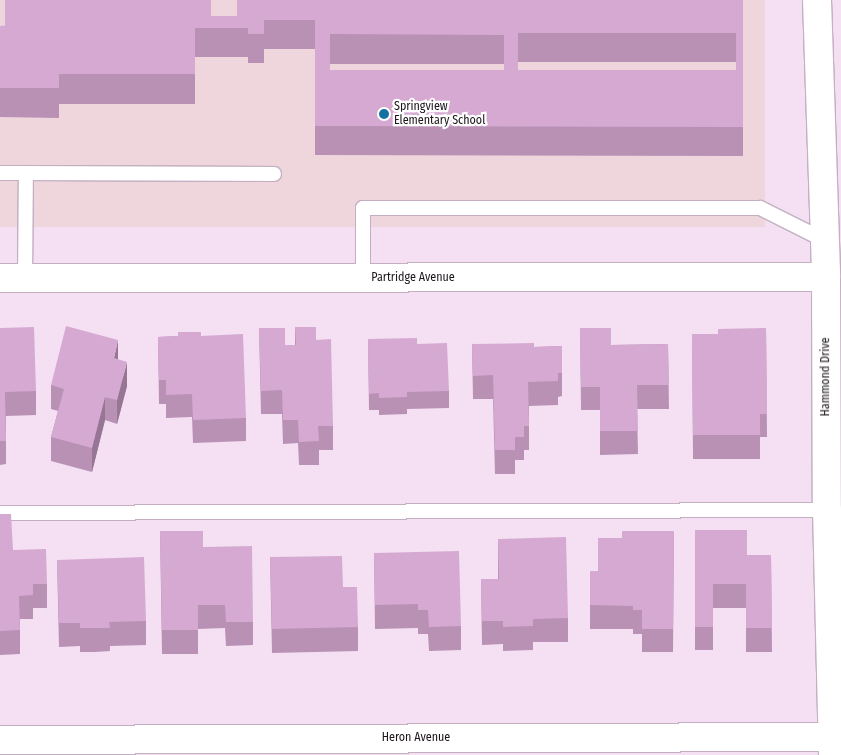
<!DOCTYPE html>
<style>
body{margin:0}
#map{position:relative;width:841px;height:755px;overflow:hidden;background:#f4e0f2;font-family:"Fira Sans Condensed",sans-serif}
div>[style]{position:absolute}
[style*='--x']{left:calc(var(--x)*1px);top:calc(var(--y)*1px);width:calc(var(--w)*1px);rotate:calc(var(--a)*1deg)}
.education>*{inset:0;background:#efd6dc;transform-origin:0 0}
.roads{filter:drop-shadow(1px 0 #c3afc1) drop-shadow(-1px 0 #c3afc1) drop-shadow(0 1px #c3afc1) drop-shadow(0 -1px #c3afc1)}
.lane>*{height:14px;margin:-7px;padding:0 7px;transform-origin:7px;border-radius:7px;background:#fff}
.street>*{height:28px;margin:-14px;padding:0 14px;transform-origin:14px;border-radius:14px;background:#fff}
.wall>*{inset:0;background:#b891b5}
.shaded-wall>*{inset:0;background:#967694}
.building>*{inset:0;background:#d6a9d3}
.dots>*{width:14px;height:14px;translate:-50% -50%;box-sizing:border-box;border:2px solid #fff;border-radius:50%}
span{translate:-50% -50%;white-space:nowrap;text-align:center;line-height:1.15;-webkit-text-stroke:4.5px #fff;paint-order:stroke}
.poi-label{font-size:12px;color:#1d161c}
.left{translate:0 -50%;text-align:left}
.street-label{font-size:12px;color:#1d161c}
</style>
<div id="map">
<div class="education">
<i style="left:0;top:0;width:765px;height:227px"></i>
</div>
<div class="roads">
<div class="lane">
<i style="--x:0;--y:173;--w:26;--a:0"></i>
<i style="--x:25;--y:278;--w:105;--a:-89.5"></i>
<i style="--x:26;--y:173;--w:248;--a:0.2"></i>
<i style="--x:363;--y:278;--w:70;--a:-90"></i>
<i style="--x:363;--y:208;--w:397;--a:0"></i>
<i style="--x:760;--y:208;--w:72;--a:26.6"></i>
<i style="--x:0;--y:513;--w:827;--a:-0.21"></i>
</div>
<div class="street">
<i style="--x:817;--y:0;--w:277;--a:88.1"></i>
<i style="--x:826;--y:277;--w:233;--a:89.8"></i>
<i style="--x:827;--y:510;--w:245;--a:88.6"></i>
<i style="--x:0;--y:278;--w:826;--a:-0.07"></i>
<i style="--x:0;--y:740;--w:833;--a:-0.21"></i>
</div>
</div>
<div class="wall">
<i style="clip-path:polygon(evenodd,743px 0,743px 156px,315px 155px,315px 49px,264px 49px,264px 63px,248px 63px,248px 57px,195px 57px,195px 104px,59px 104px,59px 118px,0 117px,0 26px,211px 16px,237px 16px,743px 0,518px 62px,736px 62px,736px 70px,518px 70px,518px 62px,743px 0,330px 64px,504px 64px,504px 70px,330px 70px,330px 64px)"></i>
<i style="clip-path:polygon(295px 327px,316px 340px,333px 426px,333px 450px,319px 450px,319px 465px,299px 465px,298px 443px,283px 444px,282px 414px,261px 414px,259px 328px,285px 345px,295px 345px)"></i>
<i style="clip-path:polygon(0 328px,36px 391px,36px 415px,6px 416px,6px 464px,0 465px)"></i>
<i style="clip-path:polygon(580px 328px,611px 345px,668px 344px,669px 409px,637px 409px,638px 454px,600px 455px,600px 410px,581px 410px)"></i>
<i style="clip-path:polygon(766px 328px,767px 437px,760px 437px,760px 459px,693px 459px,692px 334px,718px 334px)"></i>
<i style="clip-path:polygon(178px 336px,201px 336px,246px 418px,246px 441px,193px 443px,192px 417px,166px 418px,166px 404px,159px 404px,158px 337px)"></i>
<i style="clip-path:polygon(368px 339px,417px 344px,449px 391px,449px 408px,407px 409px,407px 414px,379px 415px,379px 410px,369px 410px)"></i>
<i style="clip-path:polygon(472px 344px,534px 347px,562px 346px,562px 396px,558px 397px,558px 405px,529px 406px,529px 450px,524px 450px,524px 460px,515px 460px,515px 474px,495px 474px,493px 399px,473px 399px)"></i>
<i style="clip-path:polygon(118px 360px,127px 386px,117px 424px,105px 420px,92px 472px,51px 461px,51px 437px,58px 411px,51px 409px,51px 385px)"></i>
<i style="clip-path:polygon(0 514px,13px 550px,47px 584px,47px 608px,33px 608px,33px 619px,20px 619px,20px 654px,0 655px)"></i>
<i style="clip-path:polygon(695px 530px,747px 555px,771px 555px,772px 652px,746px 652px,746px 608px,713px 608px,713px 650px,695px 650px)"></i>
<i style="clip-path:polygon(160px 531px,203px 547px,253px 622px,253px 645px,226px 646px,225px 628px,198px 629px,198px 654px,162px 654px)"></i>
<i style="clip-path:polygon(674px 531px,673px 652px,642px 652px,642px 634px,633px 634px,633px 629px,590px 629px,590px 571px,598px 571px)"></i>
<i style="clip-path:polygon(498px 539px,568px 618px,568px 642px,533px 642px,533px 650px,503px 651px,503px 644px,482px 645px,481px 579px,498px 579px)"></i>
<i style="clip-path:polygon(374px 553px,461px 626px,461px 650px,429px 651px,428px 634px,418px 634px,418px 628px,375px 629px)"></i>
<i style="clip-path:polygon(270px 557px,343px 587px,358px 627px,358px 651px,272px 653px)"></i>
<i style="clip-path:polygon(57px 560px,146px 621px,146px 645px,110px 646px,110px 651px,95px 652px,80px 652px,80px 646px,59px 647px)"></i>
</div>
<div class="shaded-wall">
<i style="clip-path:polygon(118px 340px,118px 364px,114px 358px)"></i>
<i style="clip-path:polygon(127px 362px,127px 386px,117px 424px,117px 400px)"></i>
<i style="clip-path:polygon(105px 397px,105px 420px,92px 472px,92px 448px)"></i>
</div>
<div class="building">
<i style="clip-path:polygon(evenodd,5px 0,211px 0,211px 16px,237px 16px,237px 0,743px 0,743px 127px,315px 126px,315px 20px,264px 20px,264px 34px,248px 34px,248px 28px,195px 28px,195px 74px,59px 74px,59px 88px,0 88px,0 26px,5px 26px,5px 0,518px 33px,736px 33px,736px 70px,518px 70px,518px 33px,5px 0,330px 34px,504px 35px,504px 70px,330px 70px,330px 34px)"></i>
<i style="clip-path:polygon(66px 326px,118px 340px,114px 358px,127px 362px,117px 400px,105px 397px,92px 448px,51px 437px,64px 389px,51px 385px)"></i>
<i style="clip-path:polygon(34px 327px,36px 391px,5px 392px,6px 441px,0 441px,0 328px)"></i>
<i style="clip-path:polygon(295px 327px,316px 327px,316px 340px,331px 339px,333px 426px,318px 426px,319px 441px,299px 442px,298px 420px,283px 420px,282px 390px,261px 391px,259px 328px,285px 328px,285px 345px,296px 345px)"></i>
<i style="clip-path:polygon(580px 328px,611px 328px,611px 345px,668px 344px,669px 385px,637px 385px,638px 431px,600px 431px,600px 387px,581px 387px)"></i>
<i style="clip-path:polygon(766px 328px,767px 414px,760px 414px,760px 435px,693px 435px,692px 334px,718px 334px,718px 329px)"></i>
<i style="clip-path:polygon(178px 332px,201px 332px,201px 336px,243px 334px,246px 418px,193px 420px,192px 394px,166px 395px,166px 380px,159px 380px,158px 337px,178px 336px)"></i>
<i style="clip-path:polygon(417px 338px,417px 344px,447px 343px,449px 391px,407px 392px,407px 397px,379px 398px,379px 393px,369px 394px,368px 339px)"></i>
<i style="clip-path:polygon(534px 343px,534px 347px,562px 346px,562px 373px,558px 373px,558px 381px,528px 382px,529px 426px,524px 426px,524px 437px,515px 437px,515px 450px,495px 450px,493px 375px,473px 376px,472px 344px)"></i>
<i style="clip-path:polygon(0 514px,11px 514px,13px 550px,46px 549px,47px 584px,33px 584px,33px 595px,19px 596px,20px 630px,0 631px)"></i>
<i style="clip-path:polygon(695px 530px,747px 530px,747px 555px,771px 555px,772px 628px,746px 628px,746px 584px,713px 584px,713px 627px,695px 627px)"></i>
<i style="clip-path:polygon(160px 531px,203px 531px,203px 547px,252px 546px,253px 622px,226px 622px,225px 605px,198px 605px,198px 630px,162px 630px)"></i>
<i style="clip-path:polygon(622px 531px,674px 531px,673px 629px,642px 629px,642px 610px,633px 610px,633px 606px,590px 605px,590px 571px,598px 571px,598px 538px,622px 538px)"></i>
<i style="clip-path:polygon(566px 537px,568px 618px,533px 619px,533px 626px,503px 627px,503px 621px,482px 621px,481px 579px,499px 579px,498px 539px)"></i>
<i style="clip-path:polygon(459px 551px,461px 626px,429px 627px,428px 610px,418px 610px,418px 604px,375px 605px,374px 553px)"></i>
<i style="clip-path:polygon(342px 556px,343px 587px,357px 587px,358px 627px,272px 629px,270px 557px)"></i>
<i style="clip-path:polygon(144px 557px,146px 621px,109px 622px,110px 628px,80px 628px,80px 623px,59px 623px,57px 560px)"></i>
</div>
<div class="dots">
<i style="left:384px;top:114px;background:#1572a0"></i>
</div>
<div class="poi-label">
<span class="left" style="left:394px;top:114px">Springview<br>Elementary School</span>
</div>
<div class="street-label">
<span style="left:413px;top:278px">Partridge Avenue</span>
<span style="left:826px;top:377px;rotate:-90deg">Hammond Drive</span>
<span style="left:416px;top:738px">Heron Avenue</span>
</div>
</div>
